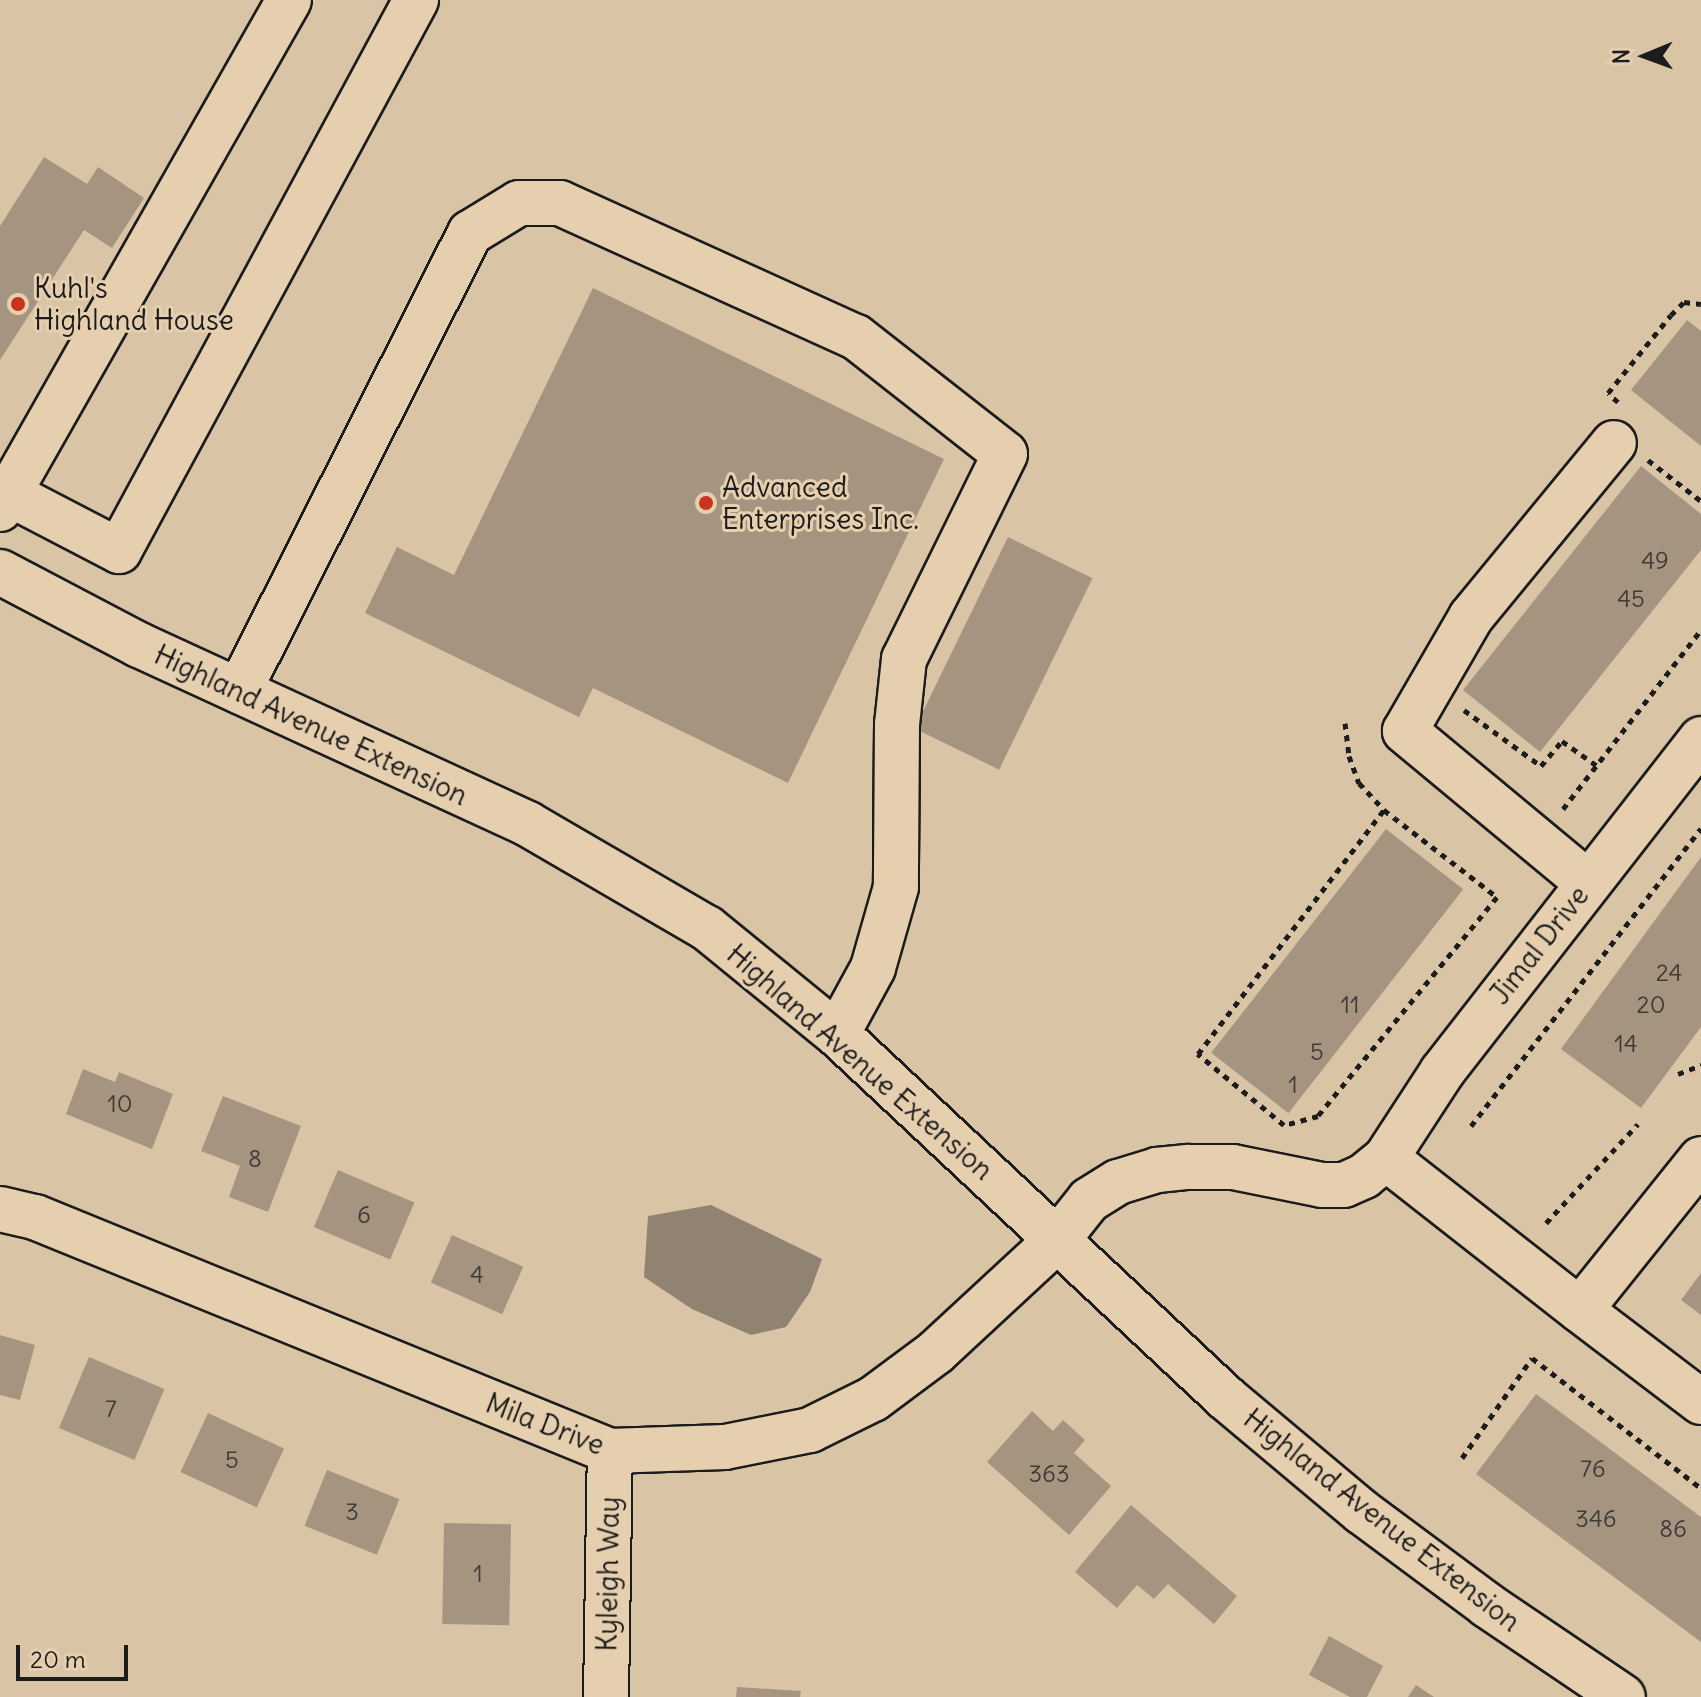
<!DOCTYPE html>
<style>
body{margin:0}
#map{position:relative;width:1701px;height:1697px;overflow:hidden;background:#dac4a6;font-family:Delius,sans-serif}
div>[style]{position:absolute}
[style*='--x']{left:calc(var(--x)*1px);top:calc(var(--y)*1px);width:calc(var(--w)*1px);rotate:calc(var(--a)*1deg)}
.water>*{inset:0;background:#918372}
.building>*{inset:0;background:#a59580;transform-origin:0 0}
.path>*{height:5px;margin-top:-2.5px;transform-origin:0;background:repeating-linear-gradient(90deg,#1c1c1c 0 6px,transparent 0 12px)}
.roads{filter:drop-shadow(2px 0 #1c1c1c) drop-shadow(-2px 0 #1c1c1c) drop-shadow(0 2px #1c1c1c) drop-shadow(0 -2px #1c1c1c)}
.minor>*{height:44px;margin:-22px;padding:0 22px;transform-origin:22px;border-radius:22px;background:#e6cfaf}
.dots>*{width:22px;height:22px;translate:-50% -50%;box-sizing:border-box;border:4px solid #e6cfaf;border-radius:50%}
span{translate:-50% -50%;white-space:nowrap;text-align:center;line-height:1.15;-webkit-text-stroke:6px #e6cfaf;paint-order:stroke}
.number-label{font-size:24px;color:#3e3a35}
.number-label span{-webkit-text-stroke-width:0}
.poi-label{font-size:28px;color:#1c1c1c}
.left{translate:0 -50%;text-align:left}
.street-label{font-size:28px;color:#1c1c1c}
.north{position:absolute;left:1605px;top:16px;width:80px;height:80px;-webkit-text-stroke:6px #e6cfaf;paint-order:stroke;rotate:269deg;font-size:22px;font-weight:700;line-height:32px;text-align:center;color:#1c1c1c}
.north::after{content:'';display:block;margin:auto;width:28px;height:36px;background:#1c1c1c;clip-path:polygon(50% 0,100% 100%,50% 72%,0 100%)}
.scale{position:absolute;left:16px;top:1645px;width:112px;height:36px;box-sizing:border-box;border:4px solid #1c1c1c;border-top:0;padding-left:10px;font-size:24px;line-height:28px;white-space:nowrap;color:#1c1c1c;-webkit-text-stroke:6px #e6cfaf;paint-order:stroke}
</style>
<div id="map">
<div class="water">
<i style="clip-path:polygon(711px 1205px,822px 1259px,810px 1292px,786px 1327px,751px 1335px,692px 1309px,644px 1277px,648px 1216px)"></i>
</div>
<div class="building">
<i style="clip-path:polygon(44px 157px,87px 184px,98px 167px,144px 198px,112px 248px,84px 230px,0 360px,0 226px)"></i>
<i style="clip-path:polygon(593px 288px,944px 459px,788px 783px,593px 688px,579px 717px,365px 613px,397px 547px,454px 575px)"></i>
<i style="clip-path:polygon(1687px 320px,1701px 331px,1701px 446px,1631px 390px)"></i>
<i style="clip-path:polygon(1641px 466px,1701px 514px,1701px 550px,1540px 752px,1463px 690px)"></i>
<i style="left:1008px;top:537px;width:94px;height:213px;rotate:26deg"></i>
<i style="left:1386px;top:829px;width:98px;height:284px;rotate:38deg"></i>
<i style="clip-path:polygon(1701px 857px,1701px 1027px,1641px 1108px,1561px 1049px)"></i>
<i style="clip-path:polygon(83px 1069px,115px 1082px,119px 1072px,173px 1094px,152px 1149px,66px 1114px)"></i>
<i style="clip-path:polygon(223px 1096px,301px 1126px,268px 1212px,229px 1197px,240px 1166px,201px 1151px)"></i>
<i style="left:338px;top:1170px;width:83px;height:62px;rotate:23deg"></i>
<i style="left:452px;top:1235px;width:78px;height:52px;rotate:24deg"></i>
<i style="clip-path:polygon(1701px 1273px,1701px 1315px,1681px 1300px)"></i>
<i style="clip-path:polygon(0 1335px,35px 1345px,20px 1400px,0 1395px)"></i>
<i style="left:89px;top:1357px;width:82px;height:77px;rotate:23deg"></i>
<i style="clip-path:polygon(1536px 1394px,1701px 1517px,1701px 1642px,1476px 1474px)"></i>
<i style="clip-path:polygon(1032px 1411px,1053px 1431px,1063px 1420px,1085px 1440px,1074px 1453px,1111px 1486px,1069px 1535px,987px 1462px)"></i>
<i style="left:208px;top:1413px;width:84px;height:65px;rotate:25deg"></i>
<i style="left:327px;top:1470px;width:78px;height:60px;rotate:22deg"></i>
<i style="clip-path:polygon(1131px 1505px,1237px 1596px,1214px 1624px,1168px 1584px,1154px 1599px,1137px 1585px,1117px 1608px,1075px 1572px)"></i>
<i style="left:444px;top:1523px;width:67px;height:101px;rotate:1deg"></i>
<i style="clip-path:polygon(1329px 1636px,1383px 1666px,1367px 1697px,1350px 1697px,1309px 1675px)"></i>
<i style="clip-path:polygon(1416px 1685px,1434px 1697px,1408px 1697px)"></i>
<i style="clip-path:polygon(737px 1687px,801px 1691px,800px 1697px,736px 1697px)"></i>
</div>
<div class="path">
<i style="--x:1618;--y:402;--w:13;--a:-138"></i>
<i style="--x:1608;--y:393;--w:100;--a:-51.1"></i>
<i style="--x:1671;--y:315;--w:18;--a:-45"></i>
<i style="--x:1684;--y:302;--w:17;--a:7"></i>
<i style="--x:1648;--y:460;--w:67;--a:37.7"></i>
<i style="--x:1464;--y:710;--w:95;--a:36"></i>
<i style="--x:1541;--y:766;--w:33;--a:-50"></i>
<i style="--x:1562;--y:741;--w:42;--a:35.2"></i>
<i style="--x:1345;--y:723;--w:33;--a:83"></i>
<i style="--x:1349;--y:756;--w:29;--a:70"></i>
<i style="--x:1359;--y:783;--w:37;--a:47"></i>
<i style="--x:1563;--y:809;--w:226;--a:-52.4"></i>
<i style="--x:1384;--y:810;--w:143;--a:37.6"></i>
<i style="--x:1497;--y:897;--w:283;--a:129.3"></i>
<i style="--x:1318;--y:1116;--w:35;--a:165"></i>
<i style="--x:1284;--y:1125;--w:112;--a:-140.5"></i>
<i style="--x:1198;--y:1054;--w:307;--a:-52.7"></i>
<i style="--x:1678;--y:1074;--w:25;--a:-21"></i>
<i style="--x:1471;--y:1126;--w:376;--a:-52.3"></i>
<i style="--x:1546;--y:1223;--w:135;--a:-47.1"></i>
<i style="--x:1462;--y:1458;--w:122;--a:-55"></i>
<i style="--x:1532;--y:1358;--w:213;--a:37.6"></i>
</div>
<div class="roads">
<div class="minor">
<i style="--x:0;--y:489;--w:134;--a:27.5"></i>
<i style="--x:119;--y:551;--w:626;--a:-61.67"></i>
<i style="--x:0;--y:509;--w:585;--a:-60.41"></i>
<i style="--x:0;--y:572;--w:157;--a:27.7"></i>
<i style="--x:139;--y:645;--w:428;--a:24.7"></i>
<i style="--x:528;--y:824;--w:207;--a:30.2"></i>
<i style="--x:707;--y:928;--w:168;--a:39.2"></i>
<i style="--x:837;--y:1034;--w:533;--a:43.1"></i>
<i style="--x:1226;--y:1398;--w:177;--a:40"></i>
<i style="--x:1362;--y:1512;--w:156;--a:36.6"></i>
<i style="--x:1487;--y:1605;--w:164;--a:34.1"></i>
<i style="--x:239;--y:691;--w:513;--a:-63.24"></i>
<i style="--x:470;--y:233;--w:57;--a:-31.5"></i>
<i style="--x:519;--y:203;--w:41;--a:0"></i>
<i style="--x:560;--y:203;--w:325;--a:24.4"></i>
<i style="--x:856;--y:337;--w:189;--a:38.1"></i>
<i style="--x:1005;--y:454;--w:229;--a:116.2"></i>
<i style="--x:904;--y:659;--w:65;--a:96.1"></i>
<i style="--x:897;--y:724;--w:163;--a:90.4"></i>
<i style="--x:896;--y:887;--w:84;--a:105.9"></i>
<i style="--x:873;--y:968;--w:75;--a:118.6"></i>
<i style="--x:1588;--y:883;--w:238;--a:-140.3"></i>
<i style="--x:1405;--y:731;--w:132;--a:-59.9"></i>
<i style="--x:1471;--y:617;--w:225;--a:-50.6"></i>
<i style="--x:1386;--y:1158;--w:246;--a:38.1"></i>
<i style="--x:1701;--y:1159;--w:193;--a:128.7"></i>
<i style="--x:1580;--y:1310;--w:152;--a:37.2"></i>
<i style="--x:0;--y:1209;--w:36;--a:13"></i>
<i style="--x:35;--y:1217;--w:621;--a:22.14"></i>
<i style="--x:610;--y:1451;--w:115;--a:-2"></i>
<i style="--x:725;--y:1447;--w:87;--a:-11.3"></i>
<i style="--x:810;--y:1430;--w:70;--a:-26.2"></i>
<i style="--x:873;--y:1399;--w:79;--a:-36.7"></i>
<i style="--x:936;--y:1352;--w:166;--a:-42.8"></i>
<i style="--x:1058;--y:1239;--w:50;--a:-51.5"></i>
<i style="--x:1089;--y:1200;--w:34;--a:-32"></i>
<i style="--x:1118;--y:1182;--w:41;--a:-17.1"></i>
<i style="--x:1157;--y:1170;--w:31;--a:-6"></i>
<i style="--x:1188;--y:1167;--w:45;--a:0"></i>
<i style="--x:1233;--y:1167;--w:91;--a:11.4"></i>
<i style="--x:1322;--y:1185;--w:22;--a:0"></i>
<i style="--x:1344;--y:1185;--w:22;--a:-24"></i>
<i style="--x:1364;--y:1176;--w:28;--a:-39"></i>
<i style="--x:1386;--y:1158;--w:103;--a:-56.9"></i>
<i style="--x:1442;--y:1072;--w:422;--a:-52.1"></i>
<i style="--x:606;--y:1697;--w:246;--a:-89.1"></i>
</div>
</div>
<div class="dots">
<i style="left:18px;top:304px;background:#c8321e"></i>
<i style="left:706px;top:503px;background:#c8321e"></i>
</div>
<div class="number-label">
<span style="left:1655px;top:561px">49</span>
<span style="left:1631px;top:599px">45</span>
<span style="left:1669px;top:973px">24</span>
<span style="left:1350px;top:1005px">11</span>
<span style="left:1651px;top:1005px">20</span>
<span style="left:1626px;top:1044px">14</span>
<span style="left:1317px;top:1052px">5</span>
<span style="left:1293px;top:1085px">1</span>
<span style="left:120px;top:1104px">10</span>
<span style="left:255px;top:1159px">8</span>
<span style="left:364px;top:1215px">6</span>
<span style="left:477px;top:1275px">4</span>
<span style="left:111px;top:1409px">7</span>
<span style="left:232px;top:1460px">5</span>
<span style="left:1593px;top:1469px">76</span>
<span style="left:1049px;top:1474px">363</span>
<span style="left:352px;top:1512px">3</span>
<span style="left:1596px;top:1519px">346</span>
<span style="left:1673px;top:1529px">86</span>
<span style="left:478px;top:1574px">1</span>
</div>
<div class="poi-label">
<span class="left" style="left:34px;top:304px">Kuhl's<br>Highland House</span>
<span class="left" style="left:722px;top:503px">Advanced<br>Enterprises Inc.</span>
</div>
<div class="street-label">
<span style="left:311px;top:725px;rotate:25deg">Highland Avenue Extension</span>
<span style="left:1539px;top:945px;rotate:-52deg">Jimal Drive</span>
<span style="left:860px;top:1062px;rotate:41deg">Highland Avenue Extension</span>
<span style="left:545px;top:1424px;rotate:21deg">Mila Drive</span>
<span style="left:1382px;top:1520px;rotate:38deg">Highland Avenue Extension</span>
<span style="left:608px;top:1574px;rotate:-89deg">Kyleigh Way</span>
</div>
<div class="north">N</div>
<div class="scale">20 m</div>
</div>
